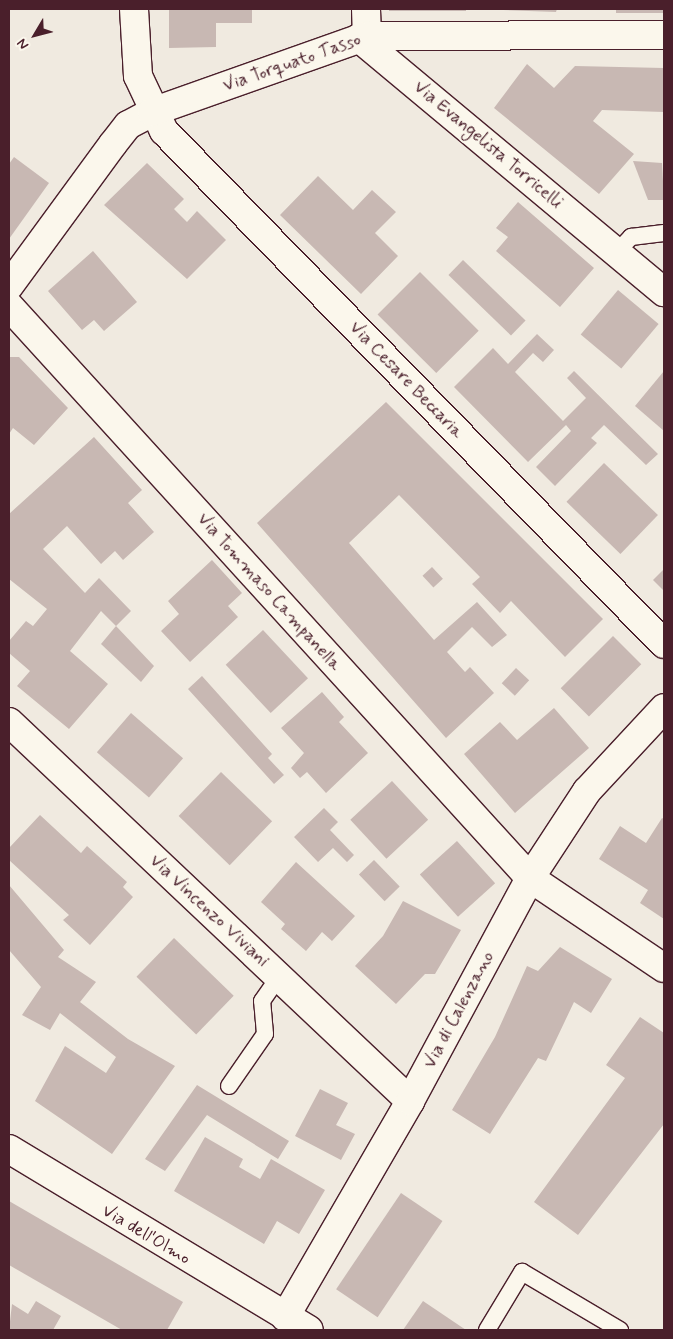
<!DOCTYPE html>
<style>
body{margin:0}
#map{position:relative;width:673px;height:1339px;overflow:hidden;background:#f0eae0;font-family:Mynerve,sans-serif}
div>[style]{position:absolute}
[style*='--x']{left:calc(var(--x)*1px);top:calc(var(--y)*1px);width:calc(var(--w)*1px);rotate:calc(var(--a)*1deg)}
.building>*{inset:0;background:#c8b8b3;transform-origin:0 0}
.roads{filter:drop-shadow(1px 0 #4a1f2b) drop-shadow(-1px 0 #4a1f2b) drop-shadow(0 1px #4a1f2b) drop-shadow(0 -1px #4a1f2b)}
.lane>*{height:16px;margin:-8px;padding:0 8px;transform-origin:8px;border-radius:8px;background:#fbf7ec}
.street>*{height:28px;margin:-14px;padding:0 14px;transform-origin:14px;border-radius:14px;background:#fbf7ec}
.secondary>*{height:28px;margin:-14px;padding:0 14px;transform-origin:14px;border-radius:14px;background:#fbf7ec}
span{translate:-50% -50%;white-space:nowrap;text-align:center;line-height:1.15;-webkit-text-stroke:4px #fbf7ec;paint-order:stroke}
.street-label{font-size:18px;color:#4a1f2b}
.frame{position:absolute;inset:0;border:10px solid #4a1f2b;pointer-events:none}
.north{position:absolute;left:10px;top:10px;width:50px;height:50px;-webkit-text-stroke:4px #fbf7ec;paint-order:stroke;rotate:233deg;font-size:14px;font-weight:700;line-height:20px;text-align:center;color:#4a1f2b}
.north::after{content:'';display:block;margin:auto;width:18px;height:22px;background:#4a1f2b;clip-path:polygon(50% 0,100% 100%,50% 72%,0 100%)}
</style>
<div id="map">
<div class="building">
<i style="clip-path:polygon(169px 9px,252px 9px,252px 23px,216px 23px,216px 47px,169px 48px)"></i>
<i style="left:389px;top:9px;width:77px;height:2px"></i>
<i style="clip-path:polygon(476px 9px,557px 9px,556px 12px)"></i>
<i style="left:616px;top:9px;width:48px;height:4px"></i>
<i style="clip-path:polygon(527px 64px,554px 88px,575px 66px,664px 68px,664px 112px,602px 110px,593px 121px,634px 154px,599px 194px,494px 108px)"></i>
<i style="clip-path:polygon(14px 157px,49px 183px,9px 239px,9px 164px)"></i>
<i style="clip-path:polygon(633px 161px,662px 163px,664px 200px,648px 200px)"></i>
<i style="clip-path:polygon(147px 163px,184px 199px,174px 209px,187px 222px,197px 211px,226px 240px,187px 279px,104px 205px)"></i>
<i style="clip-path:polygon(318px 176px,353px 210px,372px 190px,396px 212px,375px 233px,398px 256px,361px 294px,280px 215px)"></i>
<i style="clip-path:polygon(518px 202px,594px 268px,560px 307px,496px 251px,508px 237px,496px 228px)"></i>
<i style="clip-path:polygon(93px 251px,137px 302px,104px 331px,94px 320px,82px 330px,48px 291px)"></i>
<i style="left:463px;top:260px;width:87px;height:21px;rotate:44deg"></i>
<i style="left:420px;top:272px;width:83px;height:60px;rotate:45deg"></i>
<i style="left:618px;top:290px;width:53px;height:58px;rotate:40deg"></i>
<i style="clip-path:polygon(537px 334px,554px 350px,543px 362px,533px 353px,515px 372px,563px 421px,586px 398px,567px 378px,574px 371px,658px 454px,646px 465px,604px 425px,591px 438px,597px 443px,555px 486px,536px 467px,571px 431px,566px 425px,528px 462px,454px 387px,493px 348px,508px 364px)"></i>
<i style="clip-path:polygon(9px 357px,19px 357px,68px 408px,34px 445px,13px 428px,9px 434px)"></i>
<i style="clip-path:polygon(664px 371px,664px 431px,635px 406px)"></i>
<i style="clip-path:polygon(386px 402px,603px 619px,565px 657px,511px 601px,500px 613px,472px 584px,480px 577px,399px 495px,349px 543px,434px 640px,477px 602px,507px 635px,492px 647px,472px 627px,447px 652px,465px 672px,470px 667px,494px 693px,446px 738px,257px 523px)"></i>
<i style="clip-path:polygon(94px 437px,142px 490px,128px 503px,154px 532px,123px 560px,115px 551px,101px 564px,67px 526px,43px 549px,85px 593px,99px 578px,131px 611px,116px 626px,101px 611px,70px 651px,108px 684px,69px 729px,17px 686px,30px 671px,9px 653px,9px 641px,26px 621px,33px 626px,47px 609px,9px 579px,9px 514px)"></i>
<i style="left:604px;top:463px;width:75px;height:54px;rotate:44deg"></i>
<i style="clip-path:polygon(212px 560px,242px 593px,228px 606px,238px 617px,190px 662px,161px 631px,179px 614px,168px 601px)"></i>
<i style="left:432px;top:567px;width:16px;height:13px;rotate:47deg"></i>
<i style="clip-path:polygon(664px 569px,664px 591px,653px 580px)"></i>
<i style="clip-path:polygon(116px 626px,154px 666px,141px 682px,101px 644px)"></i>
<i style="left:263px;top:630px;width:66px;height:51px;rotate:47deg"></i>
<i style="left:613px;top:636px;width:40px;height:74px;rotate:45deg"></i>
<i style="left:516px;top:668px;width:18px;height:21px;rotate:43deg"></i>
<i style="clip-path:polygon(202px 676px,272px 754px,268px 758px,284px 775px,274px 784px,188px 689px)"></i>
<i style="clip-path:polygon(322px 692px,344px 717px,339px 722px,368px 753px,326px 793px,307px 772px,300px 778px,291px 768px,304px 753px,281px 728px)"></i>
<i style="clip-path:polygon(554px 708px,589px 748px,515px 813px,464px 754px,500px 722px,517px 740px)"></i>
<i style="left:131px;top:713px;width:69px;height:52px;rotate:41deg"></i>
<i style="left:221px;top:772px;width:71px;height:61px;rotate:44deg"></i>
<i style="left:392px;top:781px;width:53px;height:57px;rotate:47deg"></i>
<i style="clip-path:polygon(324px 808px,338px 822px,330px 830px,354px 855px,347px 862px,333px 848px,318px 862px,294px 837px)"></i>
<i style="clip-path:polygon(40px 815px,81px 853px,87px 846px,127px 882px,123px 887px,133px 897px,90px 945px,63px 920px,69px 915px,9px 860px,9px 848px)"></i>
<i style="clip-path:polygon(662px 818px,664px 819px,664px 919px,640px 903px,648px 890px,599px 859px,620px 826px,646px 843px)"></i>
<i style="left:457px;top:841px;width:57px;height:50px;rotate:48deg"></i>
<i style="left:374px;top:860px;width:37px;height:21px;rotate:46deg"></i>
<i style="clip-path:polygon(296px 862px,355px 916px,332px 941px,322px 932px,306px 951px,281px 929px,285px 924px,261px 902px)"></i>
<i style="clip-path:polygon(9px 885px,64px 950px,58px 957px,96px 982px,80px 1002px,128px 1039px,175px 1066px,112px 1154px,35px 1101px,65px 1046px,106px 1073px,116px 1057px,60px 1013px,50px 1030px,22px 1015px,41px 987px,9px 950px)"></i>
<i style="clip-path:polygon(403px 901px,461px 930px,435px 974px,425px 974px,396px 1004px,355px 966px,383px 936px)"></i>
<i style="left:174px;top:938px;width:83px;height:54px;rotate:44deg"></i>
<i style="clip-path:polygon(560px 947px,612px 979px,591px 1013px,574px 1002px,546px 1061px,538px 1058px,490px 1134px,452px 1110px,495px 1037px,527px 966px,538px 971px)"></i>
<i style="clip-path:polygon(640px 1017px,664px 1033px,664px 1124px,578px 1235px,534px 1202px,625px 1078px,606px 1065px)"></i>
<i style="clip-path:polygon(197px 1085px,289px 1141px,278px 1159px,207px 1115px,165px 1171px,145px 1159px)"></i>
<i style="clip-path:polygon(320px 1089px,348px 1103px,336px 1125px,355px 1134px,341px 1160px,295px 1136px)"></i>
<i style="clip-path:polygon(205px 1137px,243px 1159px,239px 1167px,260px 1179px,271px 1159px,325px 1190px,299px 1234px,277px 1221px,264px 1244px,174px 1191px)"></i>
<i style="left:401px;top:1193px;width:50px;height:116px;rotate:34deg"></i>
<i style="clip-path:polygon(9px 1201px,183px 1302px,167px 1330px,122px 1330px,9px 1265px)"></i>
<i style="clip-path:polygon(36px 1301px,61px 1316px,53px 1330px,9px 1330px,12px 1304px,28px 1314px)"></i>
<i style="clip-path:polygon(423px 1301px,466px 1330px,403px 1330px)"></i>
</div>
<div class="roads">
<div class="lane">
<i style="--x:617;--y:252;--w:21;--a:-47"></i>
<i style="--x:631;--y:237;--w:33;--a:-7"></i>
<i style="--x:229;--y:1086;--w:63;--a:-55.3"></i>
<i style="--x:265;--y:1034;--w:33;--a:-95"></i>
<i style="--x:262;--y:1001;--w:29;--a:-55"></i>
<i style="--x:487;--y:1330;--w:68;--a:-58.9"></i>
<i style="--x:522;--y:1272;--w:114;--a:30.6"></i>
</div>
<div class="street">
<i style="--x:134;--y:9;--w:67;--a:86.6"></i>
<i style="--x:138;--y:76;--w:61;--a:64.7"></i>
<i style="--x:164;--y:131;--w:716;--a:45.74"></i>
<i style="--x:366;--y:9;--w:27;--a:88"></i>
<i style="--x:359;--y:38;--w:397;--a:39.8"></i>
<i style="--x:9;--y:286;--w:176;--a:-53.8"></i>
<i style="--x:113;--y:144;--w:24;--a:-52"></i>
<i style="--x:128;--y:125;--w:27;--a:-28"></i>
<i style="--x:152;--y:112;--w:228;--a:-19.5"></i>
<i style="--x:367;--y:36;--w:297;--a:-0.2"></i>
<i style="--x:9;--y:306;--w:774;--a:47.67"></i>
<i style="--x:530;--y:878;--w:161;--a:33.9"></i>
<i style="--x:9;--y:722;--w:552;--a:43.38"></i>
<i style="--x:285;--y:1317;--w:250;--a:-59.9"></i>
<i style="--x:410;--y:1101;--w:253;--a:-61.7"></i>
<i style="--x:530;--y:878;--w:104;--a:-56.8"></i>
<i style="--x:587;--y:791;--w:113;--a:-47.1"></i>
</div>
<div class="secondary">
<i style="--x:9;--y:1149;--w:350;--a:31.1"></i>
</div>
</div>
<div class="street-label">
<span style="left:292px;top:63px;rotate:-19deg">Via Torquato Tasso</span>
<span style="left:488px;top:145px;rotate:40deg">Via Evangelista Torricelli</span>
<span style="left:406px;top:380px;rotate:46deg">Via Cesare Beccaria</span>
<span style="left:269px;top:592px;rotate:48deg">Via Tommaso Campanella</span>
<span style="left:209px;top:911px;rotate:43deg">Via Vincenzo Viviani</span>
<span style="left:459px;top:1010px;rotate:-62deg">Via di Calenzano</span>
<span style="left:146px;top:1235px;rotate:31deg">Via dell'Olmo</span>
</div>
<div class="frame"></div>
<div class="north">N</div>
</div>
